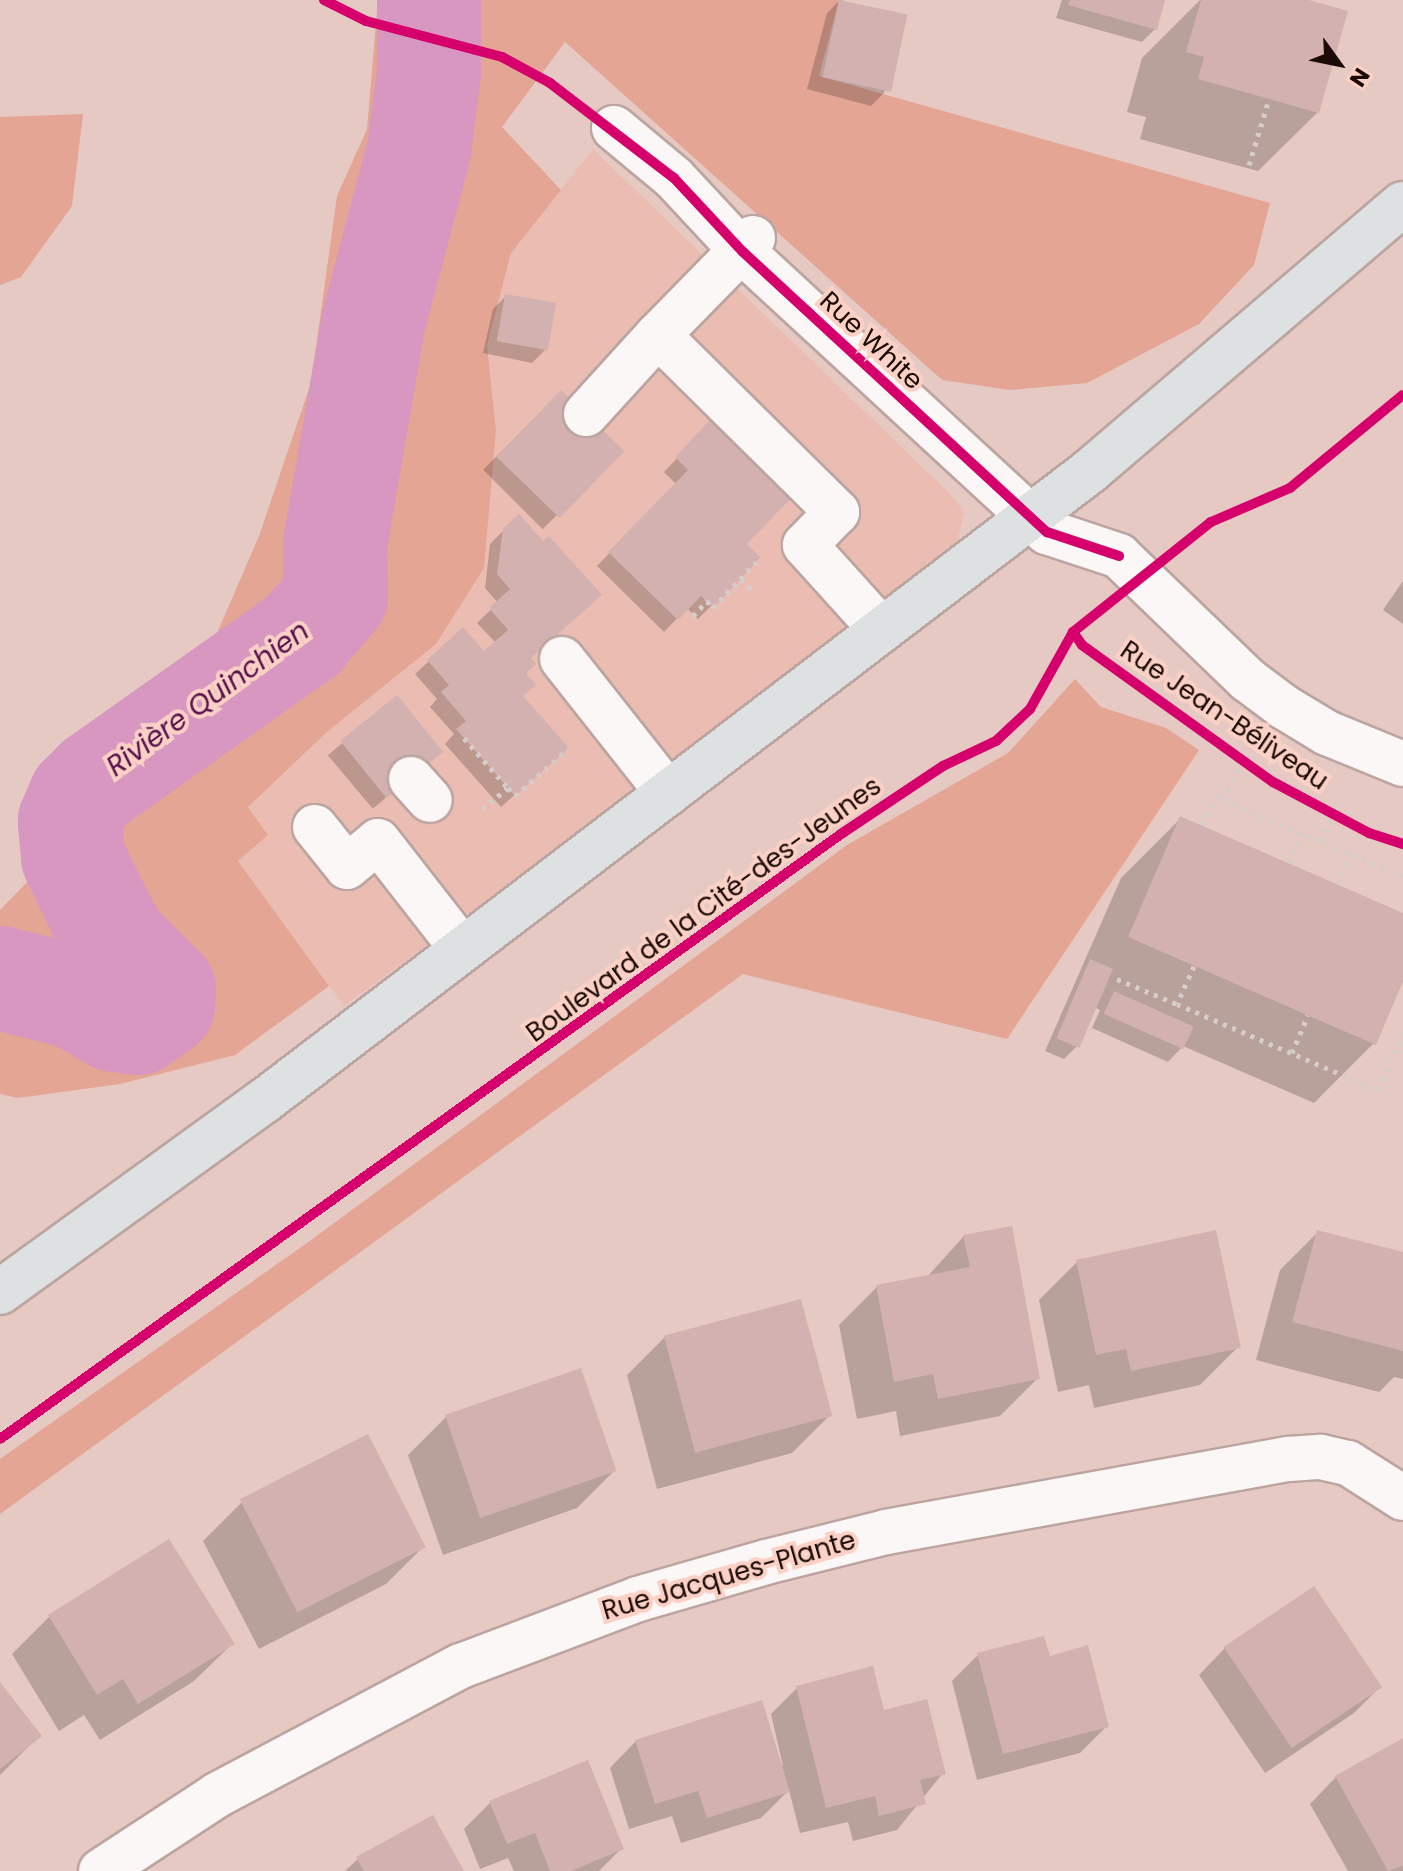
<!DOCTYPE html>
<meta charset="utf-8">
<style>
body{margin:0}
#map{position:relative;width:1403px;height:1871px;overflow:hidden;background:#e6c9c2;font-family:Poppins,sans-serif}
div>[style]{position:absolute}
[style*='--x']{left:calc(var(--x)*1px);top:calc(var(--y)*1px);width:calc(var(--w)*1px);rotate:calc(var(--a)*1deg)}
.built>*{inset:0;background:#ebbdb2}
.green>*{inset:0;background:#e5a595}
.shadow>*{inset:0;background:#0003;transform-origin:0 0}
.river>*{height:104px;margin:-52px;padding:0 52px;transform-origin:52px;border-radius:52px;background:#d797c0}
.building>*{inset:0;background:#d2b1b0;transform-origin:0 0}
.path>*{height:5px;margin-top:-2.5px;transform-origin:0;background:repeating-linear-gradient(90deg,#d6cdca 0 4px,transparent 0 10px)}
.roads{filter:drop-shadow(2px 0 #bca5a0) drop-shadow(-2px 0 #bca5a0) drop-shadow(0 2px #bca5a0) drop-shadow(0 -2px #bca5a0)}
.minor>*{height:44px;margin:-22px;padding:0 22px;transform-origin:22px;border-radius:22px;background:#fbf7f6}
.major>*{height:44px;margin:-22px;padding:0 22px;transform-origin:22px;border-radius:22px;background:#dee1e1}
.cycleway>*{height:10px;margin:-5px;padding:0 5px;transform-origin:5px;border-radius:5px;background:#d6006c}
span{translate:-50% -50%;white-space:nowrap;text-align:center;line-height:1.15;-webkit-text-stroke:8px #fbd1c6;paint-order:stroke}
.street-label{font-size:26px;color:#1b0a06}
.water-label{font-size:28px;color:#58114d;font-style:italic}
.north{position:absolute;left:1299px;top:24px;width:80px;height:80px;-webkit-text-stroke:6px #fbd1c6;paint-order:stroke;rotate:123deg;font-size:22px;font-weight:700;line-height:32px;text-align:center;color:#1b0a06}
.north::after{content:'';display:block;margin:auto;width:28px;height:36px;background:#1b0a06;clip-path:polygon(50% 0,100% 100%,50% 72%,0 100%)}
</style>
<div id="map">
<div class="built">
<i style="clip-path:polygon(593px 149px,952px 496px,964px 512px,957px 544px,942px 567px,344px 1006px,238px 861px,268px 835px,248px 807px,327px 732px,414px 662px,496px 430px,487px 345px,511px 253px)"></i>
</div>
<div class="green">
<i style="clip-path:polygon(378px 0,839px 0,819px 76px,1270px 203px,1254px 265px,1199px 324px,1087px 383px,1010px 390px,942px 380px,565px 42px,502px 127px,561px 190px,511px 253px,487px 345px,496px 430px,484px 568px,436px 644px,327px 732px,248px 807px,268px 835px,238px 861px,329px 986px,235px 1055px,120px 1084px,18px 1098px,0 1094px,0 910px,41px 868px,26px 822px,89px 724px,208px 654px,259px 536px,311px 383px,337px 196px,367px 129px)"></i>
<i style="clip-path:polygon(83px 114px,72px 206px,21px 277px,0 285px,0 117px)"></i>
<i style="clip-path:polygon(1075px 679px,1101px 707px,1166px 728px,1199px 750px,1007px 1039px,743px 974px,0 1514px,0 1459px,307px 1243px,847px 845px,1008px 753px)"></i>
</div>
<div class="shadow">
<i style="clip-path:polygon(840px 0,905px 17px,884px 93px,871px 106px,807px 89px,827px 13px)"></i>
<i style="clip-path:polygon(1062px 0,1163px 0,1155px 29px,1142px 42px,1056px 18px)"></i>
<i style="clip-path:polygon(1200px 0,1301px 0,1318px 112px,1258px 171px,1140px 139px,1146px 117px,1127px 112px,1142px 58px)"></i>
<i style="clip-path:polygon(506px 296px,545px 350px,532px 363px,483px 353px,493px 309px)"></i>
<i style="left:561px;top:392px;width:84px;height:110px;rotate:45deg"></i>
<i style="clip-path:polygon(711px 423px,745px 544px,711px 606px,698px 619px,687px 608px,664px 632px,597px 566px,676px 484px,664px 472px)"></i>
<i style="clip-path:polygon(504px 530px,529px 659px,522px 697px,553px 761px,501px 807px,445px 744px,454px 734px,430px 707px,437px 699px,415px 674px,463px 630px,484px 653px,496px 643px,477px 623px,498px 603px,485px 588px,490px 544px)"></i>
<i style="clip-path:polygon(1403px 581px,1403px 624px,1383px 610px)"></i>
<i style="left:396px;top:698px;width:70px;height:89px;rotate:50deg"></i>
<i style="clip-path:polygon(1181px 818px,1403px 915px,1403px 976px,1374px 1043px,1314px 1103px,1183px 1046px,1168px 1062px,1092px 1028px,1100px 1010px,1094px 1007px,1077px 1046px,1064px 1059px,1045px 1051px,1121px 878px)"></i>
<i style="clip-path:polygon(1318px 1232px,1403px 1254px,1403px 1379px,1394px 1377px,1379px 1392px,1256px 1360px,1280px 1270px)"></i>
<i style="clip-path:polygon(964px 1236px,1038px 1378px,1000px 1416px,900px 1436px,896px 1411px,857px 1419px,839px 1325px,877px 1287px,927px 1277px)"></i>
<i style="clip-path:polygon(1077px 1262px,1238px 1347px,1200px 1385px,1094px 1408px,1089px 1385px,1058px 1392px,1039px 1300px)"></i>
<i style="clip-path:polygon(665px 1337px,830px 1415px,792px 1453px,657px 1489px,627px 1375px)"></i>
<i style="clip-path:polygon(446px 1417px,615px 1470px,577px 1508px,443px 1555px,408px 1455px)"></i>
<i style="clip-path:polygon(241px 1503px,423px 1547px,386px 1584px,259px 1649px,203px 1541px)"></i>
<i style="clip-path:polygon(49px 1617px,232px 1644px,194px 1681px,100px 1740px,84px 1715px,59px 1731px,12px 1654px)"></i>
<i style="clip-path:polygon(1225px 1648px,1380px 1687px,1354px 1713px,1265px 1773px,1199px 1675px)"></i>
<i style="clip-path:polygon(978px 1655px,1048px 1658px,1106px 1727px,1080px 1753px,977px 1780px,952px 1681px)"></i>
<i style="clip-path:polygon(0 1685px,39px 1736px,0 1775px)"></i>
<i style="clip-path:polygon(797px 1688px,883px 1712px,943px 1773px,897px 1830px,853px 1841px,848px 1822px,800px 1833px,789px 1790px,761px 1818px,681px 1843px,672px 1816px,629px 1829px,610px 1768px,636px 1741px,783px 1766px,771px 1714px)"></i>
<i style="clip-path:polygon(1403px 1741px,1403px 1871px,1348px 1871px,1310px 1804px,1336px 1777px)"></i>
<i style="clip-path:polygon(490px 1803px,622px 1848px,599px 1871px,514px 1871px,508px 1858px,480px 1869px,464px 1829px)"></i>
<i style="clip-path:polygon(358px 1859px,462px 1871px,345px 1871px)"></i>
</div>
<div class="river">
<i style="--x:0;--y:978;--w:77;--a:14.2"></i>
<i style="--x:75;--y:997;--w:46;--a:29.9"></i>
<i style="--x:115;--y:1020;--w:23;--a:7"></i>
<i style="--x:138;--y:1023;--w:31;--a:-36"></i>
<i style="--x:163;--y:1005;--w:15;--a:-86"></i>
<i style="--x:164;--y:990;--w:68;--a:-135"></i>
<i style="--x:116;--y:942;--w:40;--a:-118"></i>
<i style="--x:97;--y:907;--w:55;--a:-115.6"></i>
<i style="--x:73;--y:857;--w:36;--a:-95"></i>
<i style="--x:70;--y:821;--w:25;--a:-67"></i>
<i style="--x:80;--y:798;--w:24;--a:-45"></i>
<i style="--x:97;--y:781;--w:252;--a:-35.3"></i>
<i style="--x:303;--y:635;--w:51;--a:-49.8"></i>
<i style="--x:336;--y:596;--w:52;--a:-91.1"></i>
<i style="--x:335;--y:544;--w:224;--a:-80.2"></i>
<i style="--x:373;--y:323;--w:179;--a:-75.1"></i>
<i style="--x:419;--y:150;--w:79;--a:-82.7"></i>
<i style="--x:429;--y:72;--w:72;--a:-90"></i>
</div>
<div class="building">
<i style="left:839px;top:0;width:70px;height:79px;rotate:12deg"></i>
<i style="clip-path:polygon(1070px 0,1165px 0,1157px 30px,1068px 5px)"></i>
<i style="clip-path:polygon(1201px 0,1309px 0,1348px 11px,1319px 113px,1198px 79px,1204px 57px,1186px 52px)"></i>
<i style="left:505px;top:294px;width:52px;height:48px;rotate:10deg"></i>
<i style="left:561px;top:390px;width:88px;height:93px;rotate:44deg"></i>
<i style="clip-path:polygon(710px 420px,791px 498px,747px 544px,760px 557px,741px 579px,713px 608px,701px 596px,678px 620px,608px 552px,688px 470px,675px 457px)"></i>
<i style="clip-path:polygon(519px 514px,543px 541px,549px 536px,602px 595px,531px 658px,536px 664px,526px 673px,536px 685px,523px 696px,569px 748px,515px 796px,456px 729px,466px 721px,441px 692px,449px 685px,427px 660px,463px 627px,484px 651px,508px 630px,489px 608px,510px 589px,497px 574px,503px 529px)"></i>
<i style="left:397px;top:695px;width:73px;height:73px;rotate:51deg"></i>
<i style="clip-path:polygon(1180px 816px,1403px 913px,1403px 981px,1376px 1045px,1128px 937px)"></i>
<i style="left:1090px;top:959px;width:25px;height:86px;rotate:23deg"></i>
<i style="left:1114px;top:991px;width:87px;height:25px;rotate:24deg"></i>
<i style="clip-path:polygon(1012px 1226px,1040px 1379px,938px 1399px,933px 1374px,894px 1382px,876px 1285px,970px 1267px,963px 1235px)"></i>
<i style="clip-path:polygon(1216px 1230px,1241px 1348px,1131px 1371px,1126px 1349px,1096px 1355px,1076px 1260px)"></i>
<i style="clip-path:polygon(1317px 1230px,1403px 1252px,1403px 1351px,1292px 1322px)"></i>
<i style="left:801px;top:1299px;width:121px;height:142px;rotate:75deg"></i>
<i style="left:581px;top:1368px;width:109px;height:144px;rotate:71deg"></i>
<i style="left:368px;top:1434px;width:127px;height:144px;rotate:63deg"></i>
<i style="clip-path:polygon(169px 1539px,235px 1644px,138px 1704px,123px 1679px,97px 1695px,48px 1615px)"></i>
<i style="left:1314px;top:1586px;width:122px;height:109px;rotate:56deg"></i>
<i style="clip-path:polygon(1044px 1636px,1050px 1656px,1088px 1645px,1109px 1727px,1003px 1754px,977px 1653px)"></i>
<i style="clip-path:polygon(873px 1666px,884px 1710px,927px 1699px,946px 1774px,920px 1780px,926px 1804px,879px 1816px,875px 1796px,826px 1808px,796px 1686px)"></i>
<i style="clip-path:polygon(0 1682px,42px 1736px,0 1769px)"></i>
<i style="clip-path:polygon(762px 1700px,790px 1792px,707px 1818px,698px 1791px,655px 1804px,635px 1740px)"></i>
<i style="clip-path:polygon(1403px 1738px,1403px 1866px,1388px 1871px,1335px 1776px)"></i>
<i style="clip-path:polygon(588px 1760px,624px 1849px,571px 1871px,550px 1871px,535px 1833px,507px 1844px,489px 1801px)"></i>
<i style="clip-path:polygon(433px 1815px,464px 1871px,364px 1871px,356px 1857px)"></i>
</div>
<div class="path">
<i style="--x:1249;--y:165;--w:69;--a:-73.1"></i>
<i style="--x:741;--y:579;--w:20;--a:45"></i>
<i style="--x:693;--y:616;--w:21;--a:-47"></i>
<i style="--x:707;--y:601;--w:9;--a:49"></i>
<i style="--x:713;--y:608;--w:63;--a:-46.9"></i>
<i style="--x:464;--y:738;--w:67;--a:48.7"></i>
<i style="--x:1223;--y:800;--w:43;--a:-64"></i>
<i style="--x:482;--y:809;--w:33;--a:-39"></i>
<i style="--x:508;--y:788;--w:11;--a:49"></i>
<i style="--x:515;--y:796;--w:71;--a:-41.6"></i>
<i style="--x:1202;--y:825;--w:32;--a:-66"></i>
<i style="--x:1215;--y:796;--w:204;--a:23.1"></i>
<i style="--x:1320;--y:841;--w:29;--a:-65"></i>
<i style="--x:1289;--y:863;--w:33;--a:-67"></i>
<i style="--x:1338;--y:884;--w:32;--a:-68"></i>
<i style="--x:1194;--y:966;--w:42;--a:114.1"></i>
<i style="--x:1177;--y:1004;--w:219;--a:23.2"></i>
<i style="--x:1378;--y:1090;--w:62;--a:-66.3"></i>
<i style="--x:1117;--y:979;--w:65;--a:22.6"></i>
<i style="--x:1292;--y:1053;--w:41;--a:-67.2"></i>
</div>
<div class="roads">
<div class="minor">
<i style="--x:614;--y:128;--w:78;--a:39.8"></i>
<i style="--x:674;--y:178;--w:100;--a:47"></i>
<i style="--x:742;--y:251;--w:415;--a:42.7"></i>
<i style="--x:1047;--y:532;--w:76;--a:18.4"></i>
<i style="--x:1119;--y:556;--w:179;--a:43.9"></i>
<i style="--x:1248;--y:680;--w:45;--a:36.9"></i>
<i style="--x:1284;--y:707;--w:50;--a:31.2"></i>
<i style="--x:1327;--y:733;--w:82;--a:22.2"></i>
<i style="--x:753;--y:238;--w:136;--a:134.4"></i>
<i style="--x:658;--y:335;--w:252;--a:44.7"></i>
<i style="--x:837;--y:512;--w:46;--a:134.1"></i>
<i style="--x:805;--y:545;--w:112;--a:47.9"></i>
<i style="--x:586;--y:414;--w:107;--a:-47.7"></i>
<i style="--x:562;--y:659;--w:171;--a:51.7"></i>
<i style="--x:411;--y:779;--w:28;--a:48"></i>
<i style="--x:315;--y:827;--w:51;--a:51.3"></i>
<i style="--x:347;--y:867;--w:40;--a:-40"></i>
<i style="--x:378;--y:841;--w:137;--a:52.1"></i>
<i style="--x:101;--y:1871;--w:139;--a:-33.2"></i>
<i style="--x:217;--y:1795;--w:276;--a:-27.9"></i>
<i style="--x:461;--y:1666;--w:189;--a:-20.7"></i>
<i style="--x:638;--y:1599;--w:133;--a:-16.1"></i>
<i style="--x:766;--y:1562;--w:124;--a:-14"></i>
<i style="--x:886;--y:1532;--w:410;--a:-10.3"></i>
<i style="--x:1289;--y:1459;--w:32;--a:-4"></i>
<i style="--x:1321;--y:1457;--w:28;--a:13"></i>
<i style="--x:1348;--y:1463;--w:65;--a:32.5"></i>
</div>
<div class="major">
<i style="--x:0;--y:1292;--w:326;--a:-35.9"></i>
<i style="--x:264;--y:1101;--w:1039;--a:-37.33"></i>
<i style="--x:1090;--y:471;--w:411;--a:-40.5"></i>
</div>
</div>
<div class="cycleway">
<i style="--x:324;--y:0;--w:47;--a:26.6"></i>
<i style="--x:366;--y:21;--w:141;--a:14.8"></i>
<i style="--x:502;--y:57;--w:55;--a:28.4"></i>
<i style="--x:550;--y:83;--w:156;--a:37.5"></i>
<i style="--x:674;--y:178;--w:100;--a:47"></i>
<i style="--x:742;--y:251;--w:415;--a:42.7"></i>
<i style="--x:1047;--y:532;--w:76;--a:18.4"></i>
<i style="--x:1073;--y:632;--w:16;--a:55"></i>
<i style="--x:1082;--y:645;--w:235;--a:35.7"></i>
<i style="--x:1273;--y:782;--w:109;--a:28"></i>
<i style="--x:1369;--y:833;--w:36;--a:18"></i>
<i style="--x:0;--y:1439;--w:1036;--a:-35.73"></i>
<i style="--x:841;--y:834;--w:123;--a:-33.7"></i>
<i style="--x:943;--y:766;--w:59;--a:-25.3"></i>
<i style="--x:996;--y:741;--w:47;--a:-43.3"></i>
<i style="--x:1030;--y:709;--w:88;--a:-60.8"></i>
<i style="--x:1073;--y:632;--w:176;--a:-38.6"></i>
<i style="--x:1211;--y:522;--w:86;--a:-23.3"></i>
<i style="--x:1290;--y:488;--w:146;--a:-39.5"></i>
</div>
<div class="street-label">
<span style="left:871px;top:341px;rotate:43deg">Rue White</span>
<span style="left:1224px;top:716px;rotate:34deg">Rue Jean-Béliveau</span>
<span style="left:704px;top:910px;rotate:-36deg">Boulevard de la Cité-des-Jeunes</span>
<span style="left:729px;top:1576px;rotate:-16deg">Rue Jacques-Plante</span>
</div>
<div class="water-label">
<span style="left:208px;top:699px;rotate:-36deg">Rivière Quinchien</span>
</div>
<div class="north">N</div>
</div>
